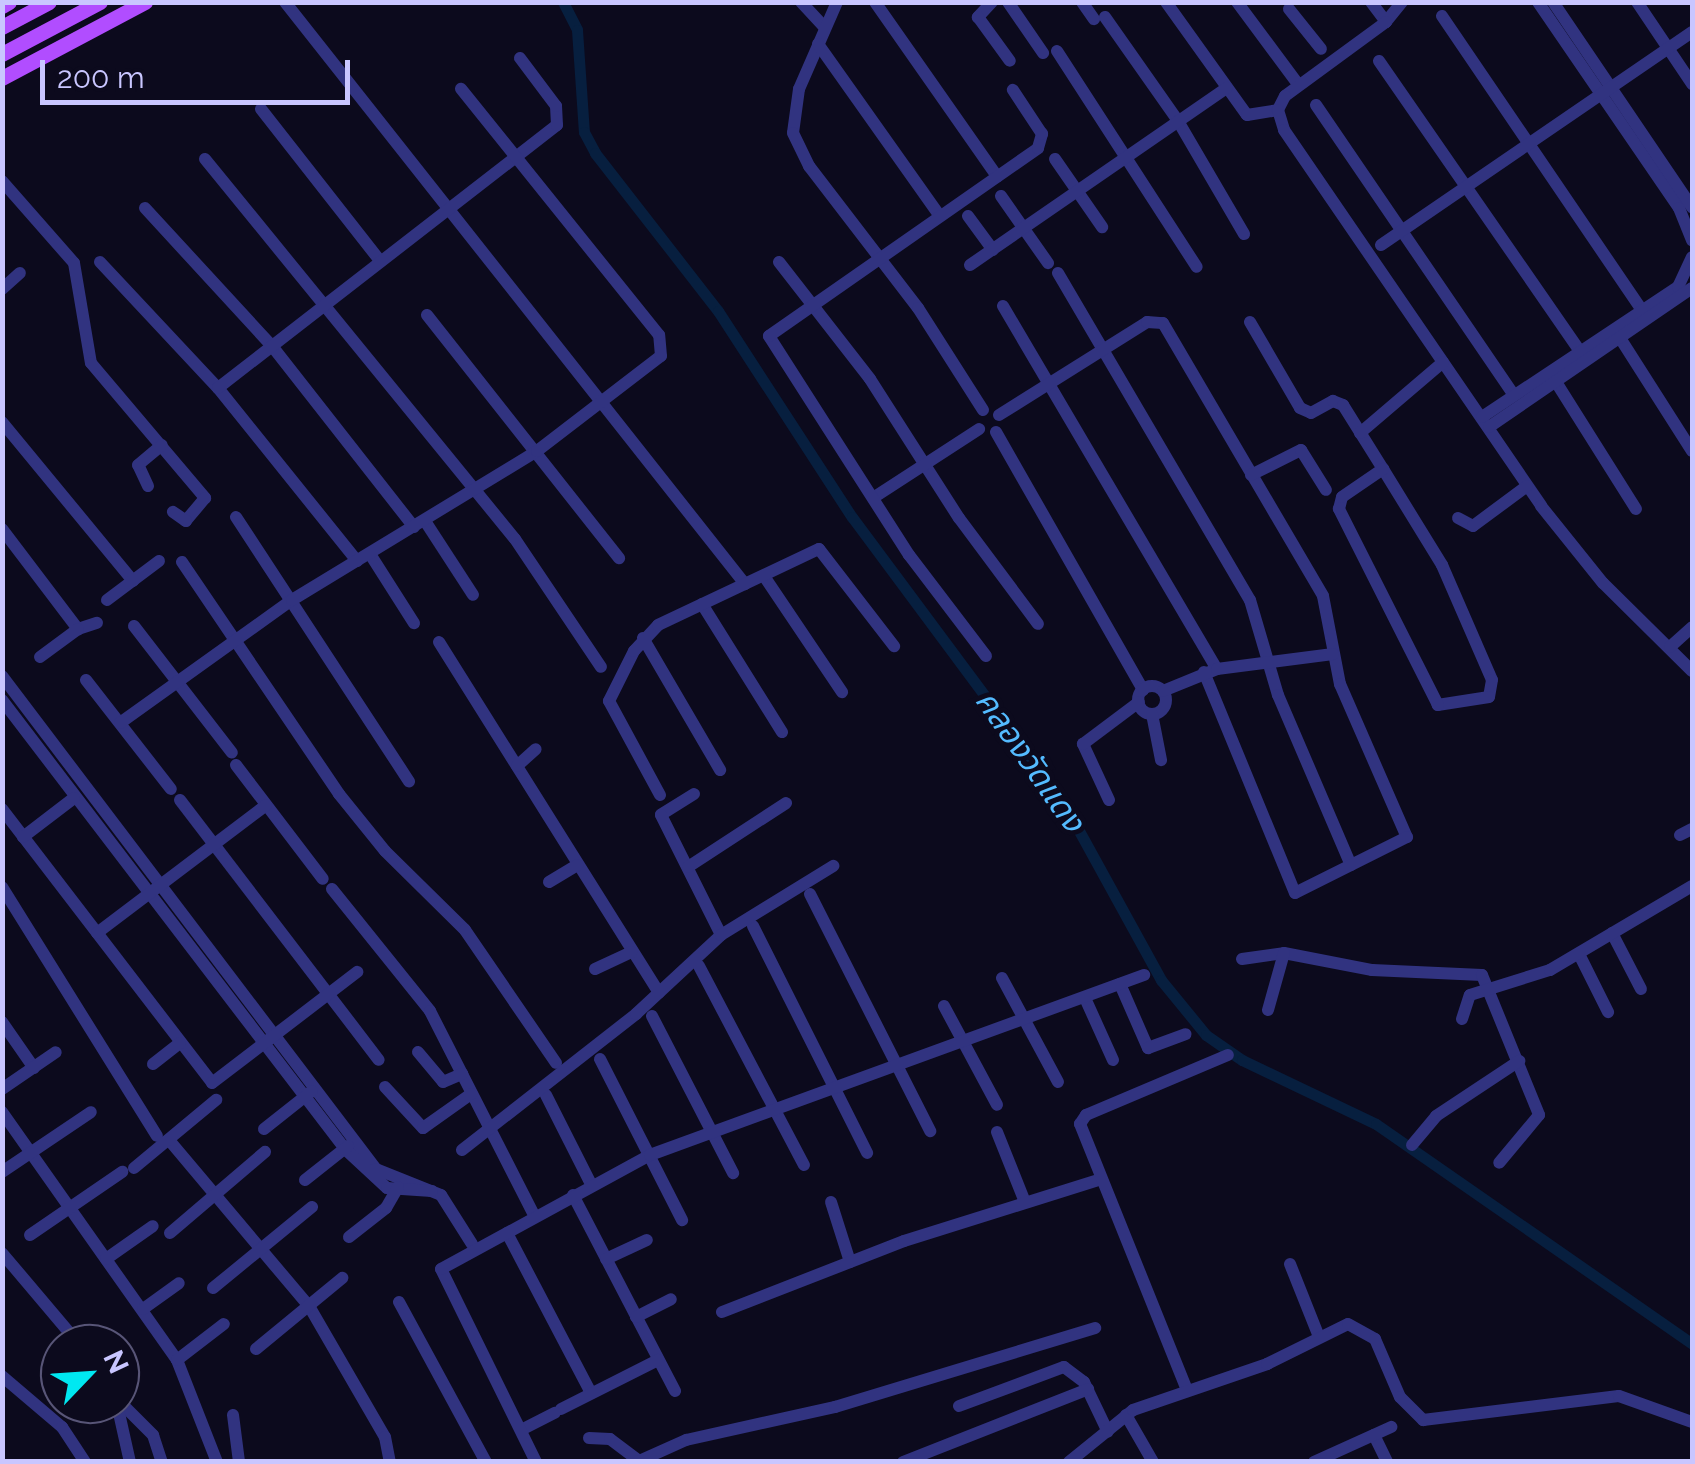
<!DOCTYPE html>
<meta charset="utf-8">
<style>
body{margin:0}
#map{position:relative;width:1695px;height:1464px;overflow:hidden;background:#0c0a1d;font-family:Raleway,"Noto Sans Thai",sans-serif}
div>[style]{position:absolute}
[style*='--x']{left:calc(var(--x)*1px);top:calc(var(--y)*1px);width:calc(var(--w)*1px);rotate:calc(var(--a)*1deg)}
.canal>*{height:11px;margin:-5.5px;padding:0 5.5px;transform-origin:5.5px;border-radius:5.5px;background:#071f3f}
.minor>*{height:12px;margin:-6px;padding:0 6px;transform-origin:6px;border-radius:6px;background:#313380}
.minor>.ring{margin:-6px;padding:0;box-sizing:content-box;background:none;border:12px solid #313380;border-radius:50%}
.major>*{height:15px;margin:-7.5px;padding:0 7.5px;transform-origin:7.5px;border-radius:7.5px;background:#b14dff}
span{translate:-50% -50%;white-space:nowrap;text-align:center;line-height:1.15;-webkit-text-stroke:10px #0c0a1d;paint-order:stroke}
.water-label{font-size:32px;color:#54bbff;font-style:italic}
.frame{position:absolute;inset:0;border:5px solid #c9c6ff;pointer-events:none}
.north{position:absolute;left:40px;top:1324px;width:100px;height:100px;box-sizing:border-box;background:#0c0a1d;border:2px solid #585577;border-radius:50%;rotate:65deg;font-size:28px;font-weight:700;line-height:40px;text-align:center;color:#c9c6ff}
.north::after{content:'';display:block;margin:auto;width:35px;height:45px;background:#00e8f1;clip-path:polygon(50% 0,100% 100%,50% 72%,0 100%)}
.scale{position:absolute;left:40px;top:60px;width:310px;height:45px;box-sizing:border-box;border:5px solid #c9c6ff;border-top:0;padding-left:12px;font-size:30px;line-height:35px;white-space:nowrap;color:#c9c6ff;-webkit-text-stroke:8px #0c0a1d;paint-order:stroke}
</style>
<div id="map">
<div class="canal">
<i style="--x:563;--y:2;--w:31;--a:63"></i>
<i style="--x:577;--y:30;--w:102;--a:86.1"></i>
<i style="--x:584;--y:132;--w:24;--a:62"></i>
<i style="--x:595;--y:153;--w:200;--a:52.1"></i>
<i style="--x:718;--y:311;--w:246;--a:57"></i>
<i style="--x:852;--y:517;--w:350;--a:53.4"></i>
<i style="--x:1061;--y:798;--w:208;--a:61.2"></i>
<i style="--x:1161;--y:980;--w:71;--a:50.7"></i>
<i style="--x:1206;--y:1035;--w:44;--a:34.8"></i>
<i style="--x:1242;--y:1060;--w:148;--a:25.5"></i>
<i style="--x:1376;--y:1124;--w:385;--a:34.8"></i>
</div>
<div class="minor">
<i style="--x:285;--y:2;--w:742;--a:51.68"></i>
<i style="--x:801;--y:2;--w:35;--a:47"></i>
<i style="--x:837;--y:2;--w:95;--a:113.6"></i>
<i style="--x:799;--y:89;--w:44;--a:97.8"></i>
<i style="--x:793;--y:133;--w:37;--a:64"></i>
<i style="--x:809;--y:166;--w:179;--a:52.5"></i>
<i style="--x:918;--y:308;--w:121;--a:57.5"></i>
<i style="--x:875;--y:2;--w:213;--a:55"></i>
<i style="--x:992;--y:2;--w:21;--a:133"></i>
<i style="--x:978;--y:17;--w:54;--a:54"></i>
<i style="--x:1008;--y:2;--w:62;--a:55.5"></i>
<i style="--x:1082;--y:2;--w:21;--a:55"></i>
<i style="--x:1166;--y:2;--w:139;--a:54.4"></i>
<i style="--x:1247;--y:115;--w:31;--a:-9"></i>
<i style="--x:1237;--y:2;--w:102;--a:53.4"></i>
<i style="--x:1371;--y:2;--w:25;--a:53"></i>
<i style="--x:1402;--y:2;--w:26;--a:129"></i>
<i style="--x:1386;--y:22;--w:125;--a:143.8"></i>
<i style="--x:1285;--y:96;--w:16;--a:117"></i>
<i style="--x:1278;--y:110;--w:21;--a:73"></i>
<i style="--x:1284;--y:130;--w:455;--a:55.6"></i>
<i style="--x:1541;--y:506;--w:99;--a:51.2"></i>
<i style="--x:1603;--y:583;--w:125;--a:44.7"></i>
<i style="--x:1538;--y:2;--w:250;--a:55.6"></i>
<i style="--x:1679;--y:208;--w:35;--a:68"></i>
<i style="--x:1553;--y:2;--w:248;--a:55.9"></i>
<i style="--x:1637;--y:2;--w:99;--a:56.1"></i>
<i style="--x:1289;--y:9;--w:51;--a:51.3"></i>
<i style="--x:1442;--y:16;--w:356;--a:55.8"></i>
<i style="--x:1105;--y:17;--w:127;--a:54.9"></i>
<i style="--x:1178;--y:121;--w:131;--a:59.7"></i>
<i style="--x:818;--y:44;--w:209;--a:54.7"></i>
<i style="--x:1057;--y:51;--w:257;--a:57.1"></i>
<i style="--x:1379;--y:61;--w:353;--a:55.3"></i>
<i style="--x:1316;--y:105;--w:350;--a:55.7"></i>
<i style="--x:261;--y:109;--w:193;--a:51.9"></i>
<i style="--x:205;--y:159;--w:490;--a:50.8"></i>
<i style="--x:515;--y:539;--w:154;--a:56.1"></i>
<i style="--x:1055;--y:159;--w:83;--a:55.3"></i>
<i style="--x:2;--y:181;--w:109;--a:48.7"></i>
<i style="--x:74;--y:263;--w:101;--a:80.4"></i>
<i style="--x:91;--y:363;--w:177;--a:49.8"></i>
<i style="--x:205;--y:498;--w:30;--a:130"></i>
<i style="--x:186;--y:521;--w:16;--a:-145"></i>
<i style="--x:1001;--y:196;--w:82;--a:55"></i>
<i style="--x:145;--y:208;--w:188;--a:47.4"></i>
<i style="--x:272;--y:346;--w:230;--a:51.9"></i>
<i style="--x:968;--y:216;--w:42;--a:53.7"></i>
<i style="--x:1381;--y:245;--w:377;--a:-34.4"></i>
<i style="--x:100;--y:262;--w:173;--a:46.9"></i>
<i style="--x:218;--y:388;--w:222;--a:51.2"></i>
<i style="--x:779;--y:262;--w:148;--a:52.1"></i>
<i style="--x:870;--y:379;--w:165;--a:57.4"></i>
<i style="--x:959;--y:518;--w:132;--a:53.3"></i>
<i style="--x:970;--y:265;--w:312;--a:-34.6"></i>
<i style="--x:1058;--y:273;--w:379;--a:59.6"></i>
<i style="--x:1250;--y:600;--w:99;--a:73.6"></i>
<i style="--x:1278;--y:695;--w:185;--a:66.8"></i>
<i style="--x:2;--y:289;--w:24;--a:-42"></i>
<i style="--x:1003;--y:306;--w:421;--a:59.5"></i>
<i style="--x:427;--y:315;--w:310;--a:51.7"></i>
<i style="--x:1250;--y:322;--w:99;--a:59.8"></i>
<i style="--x:1300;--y:408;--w:12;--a:24"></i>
<i style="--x:1311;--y:413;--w:25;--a:-29"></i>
<i style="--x:1333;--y:401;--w:11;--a:22"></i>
<i style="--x:1343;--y:405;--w:75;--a:58"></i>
<i style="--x:1383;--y:469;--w:113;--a:58.4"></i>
<i style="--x:1442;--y:565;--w:125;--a:66.5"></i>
<i style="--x:1492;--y:680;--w:17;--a:100"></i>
<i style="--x:1489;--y:697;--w:52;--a:171.1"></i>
<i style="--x:1438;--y:705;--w:220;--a:-116.8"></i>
<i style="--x:1339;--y:509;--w:12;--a:-76"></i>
<i style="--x:1342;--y:497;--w:50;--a:-34.3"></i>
<i style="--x:1620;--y:338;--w:134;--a:57.5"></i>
<i style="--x:1556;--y:382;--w:150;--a:57.8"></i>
<i style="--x:218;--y:388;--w:429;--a:-37.8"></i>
<i style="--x:557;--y:125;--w:19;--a:-93"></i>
<i style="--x:556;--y:106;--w:60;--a:-126.9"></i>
<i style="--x:999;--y:415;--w:175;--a:-32.1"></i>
<i style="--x:1147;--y:322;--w:16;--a:4"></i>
<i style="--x:1163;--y:323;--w:316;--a:59.6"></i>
<i style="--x:1323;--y:596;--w:90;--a:79.1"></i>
<i style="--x:1340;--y:684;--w:167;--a:66.4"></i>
<i style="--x:1407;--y:837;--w:125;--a:153.4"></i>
<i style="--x:1295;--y:893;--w:239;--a:-112.4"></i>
<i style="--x:1482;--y:417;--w:235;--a:-33.6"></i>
<i style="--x:1678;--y:287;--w:33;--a:-65"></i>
<i style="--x:2;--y:422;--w:206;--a:50.5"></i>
<i style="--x:1489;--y:427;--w:246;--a:-34.4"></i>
<i style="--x:996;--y:432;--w:297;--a:60.3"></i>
<i style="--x:1360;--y:433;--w:109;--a:-40.5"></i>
<i style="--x:1251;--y:475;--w:56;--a:-26.6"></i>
<i style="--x:1301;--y:450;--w:47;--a:58"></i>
<i style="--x:148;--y:486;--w:23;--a:-115"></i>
<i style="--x:138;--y:465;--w:31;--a:-40"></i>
<i style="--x:876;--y:496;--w:123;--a:-33"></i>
<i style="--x:236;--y:517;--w:316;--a:56.8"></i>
<i style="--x:1458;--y:518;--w:17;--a:28"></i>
<i style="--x:1473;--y:526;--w:67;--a:-36.5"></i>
<i style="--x:425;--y:521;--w:88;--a:57"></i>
<i style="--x:2;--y:529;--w:126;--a:52.8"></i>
<i style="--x:78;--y:629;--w:20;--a:-18"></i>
<i style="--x:370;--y:554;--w:82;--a:57.5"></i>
<i style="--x:182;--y:562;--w:280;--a:55.9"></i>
<i style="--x:339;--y:794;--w:73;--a:51.1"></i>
<i style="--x:385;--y:851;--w:112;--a:44.6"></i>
<i style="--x:465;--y:930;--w:161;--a:55.6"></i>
<i style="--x:764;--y:576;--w:140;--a:56.1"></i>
<i style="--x:107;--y:600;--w:65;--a:-36.9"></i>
<i style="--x:702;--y:604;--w:151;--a:58"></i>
<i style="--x:134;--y:626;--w:160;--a:52.3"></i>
<i style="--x:643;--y:638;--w:153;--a:59.7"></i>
<i style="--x:439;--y:642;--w:414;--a:57.9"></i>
<i style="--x:1670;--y:647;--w:30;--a:-42"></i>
<i style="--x:986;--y:656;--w:127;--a:-127.3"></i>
<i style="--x:909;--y:555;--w:260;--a:-122.6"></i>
<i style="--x:769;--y:336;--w:328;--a:-34.9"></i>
<i style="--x:1038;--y:148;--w:15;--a:-74"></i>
<i style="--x:1042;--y:134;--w:53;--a:-123.4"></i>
<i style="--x:40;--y:657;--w:47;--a:-36.4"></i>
<i style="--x:2;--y:676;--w:619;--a:52.82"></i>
<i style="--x:376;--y:1169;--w:70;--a:21.8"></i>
<i style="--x:441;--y:1195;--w:58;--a:57.7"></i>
<i style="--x:86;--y:680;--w:138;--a:52.1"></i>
<i class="ring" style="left:1138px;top:686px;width:16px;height:16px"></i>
<i style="--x:1163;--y:691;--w:58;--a:-22.2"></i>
<i style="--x:1217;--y:669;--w:117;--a:-7.4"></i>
<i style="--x:2;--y:700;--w:565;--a:52.62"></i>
<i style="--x:345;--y:1149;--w:57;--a:42.9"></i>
<i style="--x:387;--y:1188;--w:45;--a:3.8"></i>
<i style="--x:1152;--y:714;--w:47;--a:78.9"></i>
<i style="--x:120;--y:723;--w:211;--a:-35.6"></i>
<i style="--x:292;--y:600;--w:287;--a:-31.3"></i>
<i style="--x:537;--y:451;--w:156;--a:-37.5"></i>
<i style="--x:661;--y:356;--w:21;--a:-95"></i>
<i style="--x:659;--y:335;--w:316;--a:-128.8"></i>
<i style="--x:236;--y:765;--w:143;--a:52.7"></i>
<i style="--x:517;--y:766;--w:25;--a:-42"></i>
<i style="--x:694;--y:794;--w:39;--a:148"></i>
<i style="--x:661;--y:815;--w:134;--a:63.4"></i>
<i style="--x:660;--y:795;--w:107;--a:-118.5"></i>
<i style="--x:609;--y:701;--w:56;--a:-63.4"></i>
<i style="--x:634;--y:651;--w:35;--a:-47"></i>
<i style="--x:658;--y:625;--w:178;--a:-25.3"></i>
<i style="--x:819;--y:549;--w:123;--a:52.3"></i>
<i style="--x:180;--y:800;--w:327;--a:52.6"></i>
<i style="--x:1109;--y:800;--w:62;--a:-114.9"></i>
<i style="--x:1083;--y:744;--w:70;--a:-36.9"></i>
<i style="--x:2;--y:809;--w:345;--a:52.5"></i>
<i style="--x:212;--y:1083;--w:183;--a:-37.4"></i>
<i style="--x:1680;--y:835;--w:13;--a:-27"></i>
<i style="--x:23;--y:837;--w:64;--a:-37.4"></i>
<i style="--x:688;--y:867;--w:117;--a:-33.1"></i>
<i style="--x:549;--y:882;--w:33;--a:-31"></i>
<i style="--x:2;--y:887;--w:293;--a:58.1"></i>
<i style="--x:332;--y:889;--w:156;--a:51.2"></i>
<i style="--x:430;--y:1011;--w:231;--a:63"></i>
<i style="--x:810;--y:894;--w:266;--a:63.1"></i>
<i style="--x:753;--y:926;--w:254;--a:63.3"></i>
<i style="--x:97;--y:933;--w:212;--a:-37.1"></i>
<i style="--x:1612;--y:933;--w:63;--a:62.6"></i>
<i style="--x:1579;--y:954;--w:65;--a:63.4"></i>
<i style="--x:1242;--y:959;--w:42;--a:-8.1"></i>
<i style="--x:1284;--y:953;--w:90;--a:10.9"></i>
<i style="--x:1372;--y:970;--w:110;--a:2.6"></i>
<i style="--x:1482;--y:975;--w:151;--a:67.8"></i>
<i style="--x:1539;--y:1115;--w:62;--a:129.8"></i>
<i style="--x:699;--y:966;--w:225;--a:62.2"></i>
<i style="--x:595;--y:969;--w:40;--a:-25"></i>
<i style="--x:1002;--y:978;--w:118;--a:61.7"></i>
<i style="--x:1120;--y:984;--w:70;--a:66.4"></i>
<i style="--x:1148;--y:1048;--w:40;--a:-20.2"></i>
<i style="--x:1085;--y:998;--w:68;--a:65.7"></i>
<i style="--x:944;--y:1006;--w:112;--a:61.8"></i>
<i style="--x:1268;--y:1010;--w:59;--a:-74.3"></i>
<i style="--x:652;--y:1016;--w:177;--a:62.7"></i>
<i style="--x:1462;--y:1019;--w:25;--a:-72"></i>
<i style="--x:1470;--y:995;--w:84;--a:-17.4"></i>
<i style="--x:1550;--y:970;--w:165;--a:-30.6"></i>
<i style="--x:2;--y:1022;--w:56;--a:55.2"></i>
<i style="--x:418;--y:1052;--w:39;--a:50"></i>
<i style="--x:443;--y:1082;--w:21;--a:-23"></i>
<i style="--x:600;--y:1059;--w:181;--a:63"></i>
<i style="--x:153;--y:1064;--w:34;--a:-38"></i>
<i style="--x:385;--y:1087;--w:56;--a:47.2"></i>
<i style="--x:423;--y:1128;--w:59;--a:-35.3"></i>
<i style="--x:2;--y:1089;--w:65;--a:-34.4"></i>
<i style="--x:546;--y:1095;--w:100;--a:63.2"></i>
<i style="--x:2;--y:1112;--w:304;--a:54.8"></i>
<i style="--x:177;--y:1360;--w:110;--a:68.6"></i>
<i style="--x:264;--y:1129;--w:61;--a:-38.4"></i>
<i style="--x:997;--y:1132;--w:75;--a:68.2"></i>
<i style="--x:169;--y:1140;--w:217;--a:49.9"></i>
<i style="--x:309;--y:1306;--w:151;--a:59.9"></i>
<i style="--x:385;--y:1437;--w:25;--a:79"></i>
<i style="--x:1412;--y:1145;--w:38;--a:-50"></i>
<i style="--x:1436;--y:1116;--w:100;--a:-33.5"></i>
<i style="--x:462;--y:1150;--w:221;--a:-38"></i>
<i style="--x:636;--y:1014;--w:116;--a:-42.9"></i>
<i style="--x:721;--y:935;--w:132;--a:-31.6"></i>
<i style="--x:134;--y:1168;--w:107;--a:-39.7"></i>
<i style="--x:2;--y:1172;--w:107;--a:-34"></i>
<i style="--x:305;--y:1180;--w:55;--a:-38.3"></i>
<i style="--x:573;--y:1195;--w:221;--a:62.5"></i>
<i style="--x:831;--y:1202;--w:63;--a:72.4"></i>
<i style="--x:170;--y:1233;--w:125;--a:-40.5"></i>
<i style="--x:507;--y:1233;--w:181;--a:62.3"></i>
<i style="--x:30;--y:1235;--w:112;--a:-34.4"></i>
<i style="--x:349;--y:1237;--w:47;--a:-38.1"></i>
<i style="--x:386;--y:1208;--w:24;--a:-60"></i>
<i style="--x:2;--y:1253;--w:119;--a:49.8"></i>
<i style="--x:106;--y:1259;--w:57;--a:-35.1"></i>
<i style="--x:606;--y:1259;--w:45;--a:-24.9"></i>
<i style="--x:1290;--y:1264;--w:79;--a:68.3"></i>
<i style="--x:213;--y:1288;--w:128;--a:-39.3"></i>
<i style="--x:399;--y:1302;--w:182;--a:61.5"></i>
<i style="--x:143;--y:1309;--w:44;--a:-35.8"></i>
<i style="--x:722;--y:1312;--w:195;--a:-21.3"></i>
<i style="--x:904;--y:1241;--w:207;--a:-17.4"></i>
<i style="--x:636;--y:1317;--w:39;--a:-27"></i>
<i style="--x:256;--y:1349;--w:112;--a:-39.5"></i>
<i style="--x:177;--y:1360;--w:59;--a:-37.5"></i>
<i style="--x:2;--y:1376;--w:79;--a:40.4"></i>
<i style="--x:62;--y:1427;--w:42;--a:56.7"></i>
<i style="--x:1187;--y:1390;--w:287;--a:-111.9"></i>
<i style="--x:1080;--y:1124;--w:11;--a:-56"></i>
<i style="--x:1086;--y:1115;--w:154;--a:-22.9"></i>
<i style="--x:120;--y:1402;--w:47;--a:45"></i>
<i style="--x:153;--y:1435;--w:28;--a:72"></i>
<i style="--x:117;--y:1404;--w:59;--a:77.4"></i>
<i style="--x:959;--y:1406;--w:112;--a:-20.4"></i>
<i style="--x:1064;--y:1367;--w:25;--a:37"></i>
<i style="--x:1084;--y:1382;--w:55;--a:64.4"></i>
<i style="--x:561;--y:1409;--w:109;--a:-26.8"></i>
<i style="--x:233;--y:1415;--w:47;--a:82.7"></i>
<i style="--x:1126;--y:1415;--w:54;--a:60.1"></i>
<i style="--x:521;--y:1430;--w:38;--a:-27"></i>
<i style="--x:1374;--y:1435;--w:30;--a:64"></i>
<i style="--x:589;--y:1438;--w:21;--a:3"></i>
<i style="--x:610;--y:1439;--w:35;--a:37"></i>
<i style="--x:536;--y:1462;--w:215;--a:-116.2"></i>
<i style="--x:441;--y:1269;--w:238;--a:-28.6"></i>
<i style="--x:650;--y:1155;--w:526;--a:-20.02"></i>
<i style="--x:637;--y:1462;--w:54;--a:-24.2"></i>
<i style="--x:686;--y:1440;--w:153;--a:-12.5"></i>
<i style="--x:835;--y:1407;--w:272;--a:-16.9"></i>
<i style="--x:903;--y:1462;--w:199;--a:-21.5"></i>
<i style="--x:1069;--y:1462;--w:82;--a:-39.1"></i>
<i style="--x:1133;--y:1410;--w:142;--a:-18.9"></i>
<i style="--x:1267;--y:1364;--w:90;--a:-26.3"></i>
<i style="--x:1348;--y:1324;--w:31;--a:29"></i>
<i style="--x:1375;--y:1339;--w:63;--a:66.7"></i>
<i style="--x:1400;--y:1397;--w:33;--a:45"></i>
<i style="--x:1423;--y:1420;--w:197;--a:-7"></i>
<i style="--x:1619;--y:1396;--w:77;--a:19.6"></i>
<i style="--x:1314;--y:1462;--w:85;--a:-24.4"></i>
</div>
<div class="major">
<i style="--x:2;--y:6;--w:8;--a:-30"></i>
<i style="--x:2;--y:27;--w:53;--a:-28"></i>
<i style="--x:2;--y:54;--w:111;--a:-28"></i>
<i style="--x:2;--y:78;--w:162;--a:-28"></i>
</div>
<div class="water-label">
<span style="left:1030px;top:761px;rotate:55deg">คลองวัดแดง</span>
</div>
<div class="frame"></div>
<div class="north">N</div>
<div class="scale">200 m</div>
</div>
